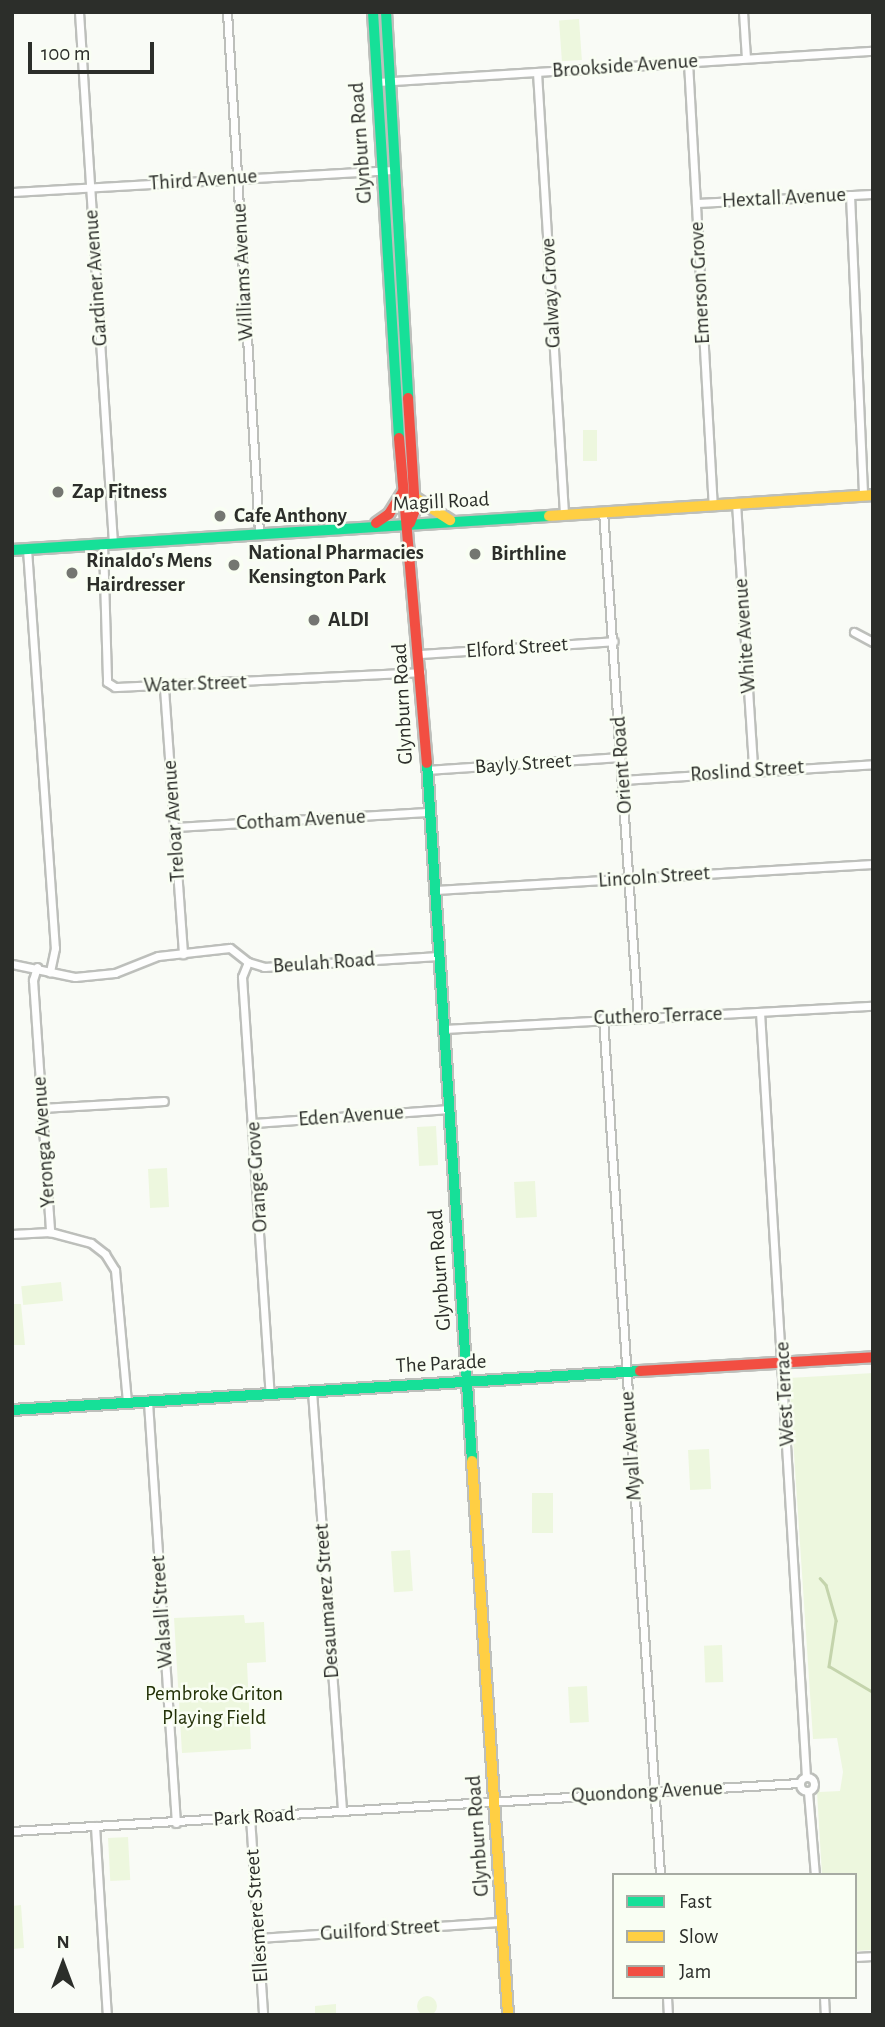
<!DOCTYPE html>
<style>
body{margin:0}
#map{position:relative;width:885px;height:2027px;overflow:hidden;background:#f9fbf6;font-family:"Alegreya Sans",sans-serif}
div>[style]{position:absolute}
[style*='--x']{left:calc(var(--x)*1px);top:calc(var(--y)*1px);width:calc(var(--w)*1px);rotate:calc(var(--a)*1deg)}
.green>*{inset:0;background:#edf7de;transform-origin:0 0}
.round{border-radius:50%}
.stream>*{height:2.5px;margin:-1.25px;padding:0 1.25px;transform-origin:1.25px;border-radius:1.25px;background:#c4d4ac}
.roads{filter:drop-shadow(2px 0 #bdbfbb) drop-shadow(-2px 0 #bdbfbb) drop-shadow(0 2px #bdbfbb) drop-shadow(0 -2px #bdbfbb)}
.street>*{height:7px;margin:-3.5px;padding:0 3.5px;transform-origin:3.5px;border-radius:3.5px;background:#fefefe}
.street>.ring{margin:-3.5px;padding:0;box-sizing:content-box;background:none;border:7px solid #fefefe;border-radius:50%}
.fast>*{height:10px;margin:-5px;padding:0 5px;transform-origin:5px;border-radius:5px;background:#16e098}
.slow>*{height:10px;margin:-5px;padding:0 5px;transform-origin:5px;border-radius:5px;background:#ffcf43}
.jam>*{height:10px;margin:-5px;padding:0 5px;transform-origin:5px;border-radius:5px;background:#f24e42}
.dots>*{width:19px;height:19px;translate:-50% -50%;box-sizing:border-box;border:4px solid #f9fef3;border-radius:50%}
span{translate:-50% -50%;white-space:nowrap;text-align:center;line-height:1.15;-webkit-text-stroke:5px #f9fef3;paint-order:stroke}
.street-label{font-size:21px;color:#2c2e2a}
.poi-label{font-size:21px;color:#2c2e2a;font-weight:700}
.left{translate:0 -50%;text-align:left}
.park-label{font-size:21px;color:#243208}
.frame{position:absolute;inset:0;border:14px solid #2c2e2a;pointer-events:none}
.legend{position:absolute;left:612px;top:1873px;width:245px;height:126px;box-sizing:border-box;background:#f9fef3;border:2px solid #a7aba3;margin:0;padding:9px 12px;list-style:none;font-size:21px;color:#2c2e2a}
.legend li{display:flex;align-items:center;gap:14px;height:35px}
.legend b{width:35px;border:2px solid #a7aba3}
.north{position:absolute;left:28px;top:1929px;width:70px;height:70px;-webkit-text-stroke:5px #f9fef3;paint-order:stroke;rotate:0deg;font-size:19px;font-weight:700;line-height:28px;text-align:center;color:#2c2e2a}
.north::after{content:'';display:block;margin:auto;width:24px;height:32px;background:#2c2e2a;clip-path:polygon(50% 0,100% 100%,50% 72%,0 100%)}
.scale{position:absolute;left:28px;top:42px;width:126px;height:32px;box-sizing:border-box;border:4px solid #2c2e2a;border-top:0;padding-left:9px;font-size:21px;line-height:24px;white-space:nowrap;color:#2c2e2a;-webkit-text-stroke:5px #f9fef3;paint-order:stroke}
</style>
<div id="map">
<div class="green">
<i style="left:579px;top:19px;width:41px;height:20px;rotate:86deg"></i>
<i style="left:583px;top:430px;width:14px;height:31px"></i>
<i style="left:436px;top:1126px;width:39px;height:19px;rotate:87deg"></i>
<i style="left:167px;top:1168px;width:39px;height:19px;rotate:87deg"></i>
<i style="left:535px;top:1181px;width:36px;height:21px;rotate:87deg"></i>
<i style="left:61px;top:1282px;width:19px;height:40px;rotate:84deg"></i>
<i style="clip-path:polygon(12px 1304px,21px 1304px,25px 1345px,12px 1345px)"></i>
<i style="clip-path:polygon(873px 1373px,873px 1950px,855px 1951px,855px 1875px,822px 1875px,817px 1792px,819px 1779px,820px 1792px,840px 1791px,843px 1772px,837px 1738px,813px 1739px,789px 1378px)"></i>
<i style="left:709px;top:1449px;width:40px;height:21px;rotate:87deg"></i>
<i style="left:532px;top:1493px;width:21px;height:40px"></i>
<i style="left:410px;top:1550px;width:41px;height:19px;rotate:86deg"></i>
<i style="clip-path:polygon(244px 1615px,245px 1623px,264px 1622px,266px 1662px,247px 1663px,251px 1749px,182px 1753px,174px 1618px)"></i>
<i style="left:722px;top:1645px;width:37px;height:18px;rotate:88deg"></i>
<i style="left:587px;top:1686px;width:36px;height:19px;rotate:87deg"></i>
<i style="left:128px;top:1837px;width:43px;height:20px;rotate:87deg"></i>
<i style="clip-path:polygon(21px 1905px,24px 1948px,12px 1949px,12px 1906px)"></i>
<i class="round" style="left:417px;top:1996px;width:20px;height:20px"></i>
<i style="clip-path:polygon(336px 2004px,336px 2015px,315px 2015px,315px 2006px)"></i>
</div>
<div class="stream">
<i style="--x:820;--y:1578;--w:9;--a:49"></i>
<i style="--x:826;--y:1585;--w:37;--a:74"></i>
<i style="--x:836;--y:1621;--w:46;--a:98.8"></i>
<i style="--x:829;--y:1666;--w:51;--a:30.6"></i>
</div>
<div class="roads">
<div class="street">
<i style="--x:79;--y:12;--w:533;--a:86.34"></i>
<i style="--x:227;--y:12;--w:521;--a:86.48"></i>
<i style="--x:743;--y:12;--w:46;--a:86.3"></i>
<i style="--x:688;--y:62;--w:444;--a:86.8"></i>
<i style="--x:537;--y:72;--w:443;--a:86.5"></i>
<i style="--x:377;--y:82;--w:497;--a:-3.6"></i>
<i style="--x:12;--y:192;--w:383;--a:-3.3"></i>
<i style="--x:850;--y:195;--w:300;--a:87.5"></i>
<i style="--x:696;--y:203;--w:177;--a:-2.9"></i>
<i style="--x:736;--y:503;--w:267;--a:86.3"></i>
<i style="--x:603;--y:511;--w:509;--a:86.06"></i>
<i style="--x:103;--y:544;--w:138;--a:88.3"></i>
<i style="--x:107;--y:682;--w:9;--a:32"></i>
<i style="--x:115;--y:687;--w:306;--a:-2.8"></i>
<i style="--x:27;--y:549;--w:400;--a:86"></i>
<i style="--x:55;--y:948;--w:25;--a:102"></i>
<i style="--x:854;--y:632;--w:21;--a:28"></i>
<i style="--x:420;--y:654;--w:194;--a:-3.8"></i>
<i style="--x:164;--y:688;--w:267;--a:85.9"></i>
<i style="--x:426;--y:770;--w:195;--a:-3.8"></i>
<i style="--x:622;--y:780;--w:252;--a:-3.6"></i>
<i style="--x:175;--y:827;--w:253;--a:-3.4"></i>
<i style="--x:435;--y:890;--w:439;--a:-3.4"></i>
<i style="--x:248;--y:962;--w:16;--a:112"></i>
<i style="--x:242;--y:977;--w:418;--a:86.2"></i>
<i style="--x:12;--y:964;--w:64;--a:11.7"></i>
<i style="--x:75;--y:977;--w:40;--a:-5.7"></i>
<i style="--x:115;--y:973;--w:46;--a:-21.6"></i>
<i style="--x:158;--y:956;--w:72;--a:-6.3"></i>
<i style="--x:230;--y:948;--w:23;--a:38"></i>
<i style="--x:248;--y:962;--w:17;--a:17"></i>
<i style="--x:264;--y:967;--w:175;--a:-3.6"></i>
<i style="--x:37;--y:967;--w:14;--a:107"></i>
<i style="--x:33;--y:980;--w:253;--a:86.1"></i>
<i style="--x:50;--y:1232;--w:42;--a:15"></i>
<i style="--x:91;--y:1243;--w:18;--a:38"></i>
<i style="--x:105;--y:1254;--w:19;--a:58"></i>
<i style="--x:115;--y:1270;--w:134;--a:84.8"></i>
<i style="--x:760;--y:1012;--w:766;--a:86.56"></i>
<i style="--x:603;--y:1018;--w:859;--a:86.19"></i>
<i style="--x:443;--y:1029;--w:431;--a:-3.1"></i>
<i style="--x:41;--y:1108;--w:123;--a:-3.3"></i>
<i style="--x:254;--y:1123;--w:196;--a:-4.1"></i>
<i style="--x:12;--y:1234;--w:38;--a:-3"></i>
<i style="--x:312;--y:1391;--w:421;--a:85.9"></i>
<i style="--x:148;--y:1402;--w:422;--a:86.2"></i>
<i class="ring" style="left:800px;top:1777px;width:7px;height:7px"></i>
<i style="--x:808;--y:1792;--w:83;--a:85.2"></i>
<i style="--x:250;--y:1817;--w:198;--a:86.2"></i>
<i style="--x:95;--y:1826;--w:189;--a:86.4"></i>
<i style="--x:12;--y:1831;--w:789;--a:-3.49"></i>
<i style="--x:258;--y:1938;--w:245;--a:-3.8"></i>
<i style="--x:855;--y:1957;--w:18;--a:-3"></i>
<i style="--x:667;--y:1997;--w:18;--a:87"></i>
<i style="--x:824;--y:1997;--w:18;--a:87"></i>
</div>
<div class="fast">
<i style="--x:373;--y:12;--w:427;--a:86.5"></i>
<i style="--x:386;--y:12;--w:387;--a:86.7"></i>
<i style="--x:12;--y:550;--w:538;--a:-3.62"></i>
<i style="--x:427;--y:763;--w:699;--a:86.31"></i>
<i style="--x:12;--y:1410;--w:629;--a:-3.55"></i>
</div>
<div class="slow">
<i style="--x:414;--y:497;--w:43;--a:32.6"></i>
<i style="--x:549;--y:516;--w:325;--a:-3.7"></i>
<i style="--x:472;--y:1461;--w:555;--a:86.28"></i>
</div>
<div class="jam">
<i style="--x:408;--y:398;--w:112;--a:86.4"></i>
<i style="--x:415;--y:510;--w:14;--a:111"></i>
<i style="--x:399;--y:438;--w:326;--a:85.1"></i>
<i style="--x:376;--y:523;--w:16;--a:-35"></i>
<i style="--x:389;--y:514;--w:26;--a:-58"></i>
<i style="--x:640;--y:1371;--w:233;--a:-3.4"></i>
</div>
</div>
<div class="dots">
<i style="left:58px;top:492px;background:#747671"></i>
<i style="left:220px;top:516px;background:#747671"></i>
<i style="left:475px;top:554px;background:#747671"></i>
<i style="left:234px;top:565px;background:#747671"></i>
<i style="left:72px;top:573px;background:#747671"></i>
<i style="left:314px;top:620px;background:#747671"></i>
</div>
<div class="street-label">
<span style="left:625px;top:66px;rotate:-4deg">Brookside Avenue</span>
<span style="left:361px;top:143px;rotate:-94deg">Glynburn Road</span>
<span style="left:203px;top:180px;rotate:-4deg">Third Avenue</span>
<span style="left:784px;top:198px;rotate:-3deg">Hextall Avenue</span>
<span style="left:243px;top:272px;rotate:-93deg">Williams Avenue</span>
<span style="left:96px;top:278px;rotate:-94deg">Gardiner Avenue</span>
<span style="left:700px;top:283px;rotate:-93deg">Emerson Grove</span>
<span style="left:551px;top:293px;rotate:-93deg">Galway Grove</span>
<span style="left:441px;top:502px;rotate:-3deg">Magill Road</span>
<span style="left:745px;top:636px;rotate:-94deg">White Avenue</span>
<span style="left:517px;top:648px;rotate:-4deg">Elford Street</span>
<span style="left:195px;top:684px;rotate:-2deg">Water Street</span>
<span style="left:403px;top:704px;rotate:-93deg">Glynburn Road</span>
<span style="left:523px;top:764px;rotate:-4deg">Bayly Street</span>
<span style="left:622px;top:765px;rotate:-94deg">Orient Road</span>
<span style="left:747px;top:771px;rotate:-4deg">Roslind Street</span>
<span style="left:301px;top:820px;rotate:-3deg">Cotham Avenue</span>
<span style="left:174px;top:821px;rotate:-94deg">Treloar Avenue</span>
<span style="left:654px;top:877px;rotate:-4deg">Lincoln Street</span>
<span style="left:324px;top:963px;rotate:-4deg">Beulah Road</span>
<span style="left:658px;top:1016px;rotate:-2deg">Cuthero Terrace</span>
<span style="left:351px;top:1116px;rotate:-4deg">Eden Avenue</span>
<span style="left:44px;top:1142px;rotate:-94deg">Yeronga Avenue</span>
<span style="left:257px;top:1177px;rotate:-94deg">Orange Grove</span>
<span style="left:440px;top:1270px;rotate:-94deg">Glynburn Road</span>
<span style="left:441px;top:1364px;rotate:-3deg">The Parade</span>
<span style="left:785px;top:1394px;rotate:-93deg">West Terrace</span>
<span style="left:631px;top:1446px;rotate:-94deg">Myall Avenue</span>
<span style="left:327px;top:1601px;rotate:-94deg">Desaumarez Street</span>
<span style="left:162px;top:1612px;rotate:-94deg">Walsall Street</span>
<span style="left:647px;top:1792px;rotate:-3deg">Quondong Avenue</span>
<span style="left:254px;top:1817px;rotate:-4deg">Park Road</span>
<span style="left:478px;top:1836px;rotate:-94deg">Glynburn Road</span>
<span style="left:257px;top:1916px;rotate:-94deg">Ellesmere Street</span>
<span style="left:380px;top:1930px;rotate:-4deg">Guilford Street</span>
</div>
<div class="poi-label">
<span class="left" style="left:72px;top:492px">Zap Fitness</span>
<span class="left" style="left:234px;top:516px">Cafe Anthony</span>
<span class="left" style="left:248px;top:565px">National Pharmacies<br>Kensington Park</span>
<span class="left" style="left:491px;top:554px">Birthline</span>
<span class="left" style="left:86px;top:573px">Rinaldo's Mens<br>Hairdresser</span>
<span class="left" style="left:328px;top:620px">ALDI</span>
</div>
<div class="park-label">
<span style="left:214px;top:1706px">Pembroke Griton<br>Playing Field</span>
</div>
<div class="frame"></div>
<ul class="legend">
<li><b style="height:9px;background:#16e098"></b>Fast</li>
<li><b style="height:9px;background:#ffcf43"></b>Slow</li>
<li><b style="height:9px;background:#f24e42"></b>Jam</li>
</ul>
<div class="north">N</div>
<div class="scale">100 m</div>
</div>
